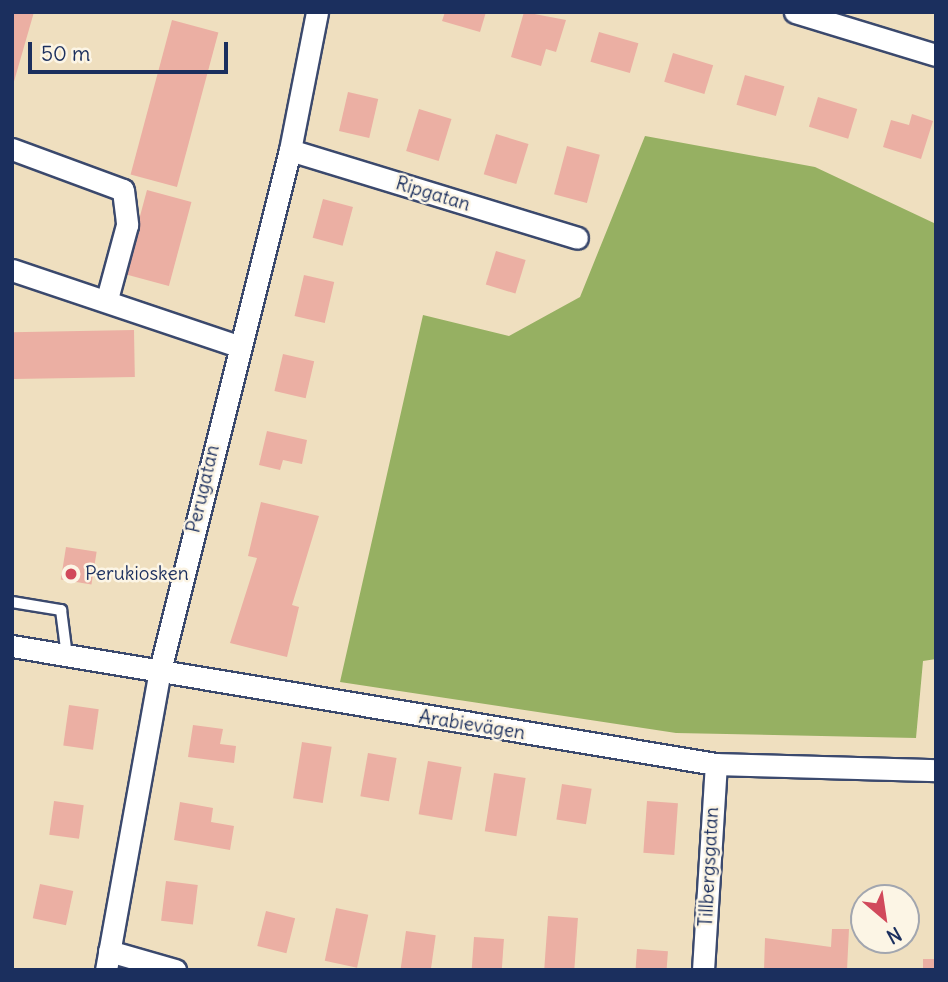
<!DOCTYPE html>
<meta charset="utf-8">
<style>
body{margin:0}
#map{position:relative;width:948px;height:982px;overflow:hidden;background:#efdfbf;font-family:Delius,sans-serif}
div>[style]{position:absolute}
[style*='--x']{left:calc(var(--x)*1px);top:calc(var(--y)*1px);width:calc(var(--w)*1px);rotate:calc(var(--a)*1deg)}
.forest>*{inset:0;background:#96b062}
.building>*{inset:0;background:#ebafa3;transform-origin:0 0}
.roads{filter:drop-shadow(2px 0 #3b496d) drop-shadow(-2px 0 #3b496d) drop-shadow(0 2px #3b496d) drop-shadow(0 -2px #3b496d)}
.service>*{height:10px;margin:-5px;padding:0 5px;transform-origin:5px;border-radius:5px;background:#fff}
.minor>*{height:21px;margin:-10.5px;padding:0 10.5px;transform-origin:10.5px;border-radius:10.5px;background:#fff}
.dots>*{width:19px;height:19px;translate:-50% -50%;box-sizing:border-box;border:4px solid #fcf5e5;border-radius:50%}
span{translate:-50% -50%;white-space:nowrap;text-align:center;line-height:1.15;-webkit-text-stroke:5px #fcf5e5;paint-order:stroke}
.street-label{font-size:19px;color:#1b2f5e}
.poi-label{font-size:19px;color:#1b2f5e}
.left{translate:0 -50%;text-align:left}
.frame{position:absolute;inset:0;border:14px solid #1b2f5e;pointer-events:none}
.north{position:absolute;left:850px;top:884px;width:70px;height:70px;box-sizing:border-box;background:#fcf5e5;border:2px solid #a2a6af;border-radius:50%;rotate:151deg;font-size:19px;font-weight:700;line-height:28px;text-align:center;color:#1b2f5e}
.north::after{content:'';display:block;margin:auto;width:24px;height:32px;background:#d1495b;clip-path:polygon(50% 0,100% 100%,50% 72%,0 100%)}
.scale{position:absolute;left:28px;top:42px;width:200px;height:32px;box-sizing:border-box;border:4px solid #1b2f5e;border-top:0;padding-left:9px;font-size:21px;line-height:24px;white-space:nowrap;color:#1b2f5e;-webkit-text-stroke:5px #fcf5e5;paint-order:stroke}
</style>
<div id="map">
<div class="forest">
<i style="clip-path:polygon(645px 136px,815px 167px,936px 224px,936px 659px,923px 661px,916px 738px,676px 733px,340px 682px,423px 315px,509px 336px,580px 297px)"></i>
</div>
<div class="building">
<i style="clip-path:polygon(12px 12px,34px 12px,13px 85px,12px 85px)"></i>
<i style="clip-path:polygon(445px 12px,486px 12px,480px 32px,442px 21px)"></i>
<i style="clip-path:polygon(524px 12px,566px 20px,556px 52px,546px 49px,541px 66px,511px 57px)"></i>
<i style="left:172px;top:20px;width:48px;height:160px;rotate:15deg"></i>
<i style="left:599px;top:32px;width:41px;height:31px;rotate:16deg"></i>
<i style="left:673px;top:53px;width:42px;height:30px;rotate:17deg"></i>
<i style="left:745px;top:75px;width:41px;height:31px;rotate:16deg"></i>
<i style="left:348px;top:92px;width:31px;height:40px;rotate:13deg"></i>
<i style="left:818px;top:97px;width:41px;height:31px;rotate:17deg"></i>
<i style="left:419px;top:109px;width:34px;height:44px;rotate:17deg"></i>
<i style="clip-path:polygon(912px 114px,933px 121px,921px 159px,883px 147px,891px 120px,909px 125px)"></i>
<i style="left:496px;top:134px;width:34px;height:42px;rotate:17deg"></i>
<i style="left:567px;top:146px;width:34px;height:50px;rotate:15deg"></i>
<i style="left:147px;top:190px;width:46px;height:87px;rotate:15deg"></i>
<i style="left:323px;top:199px;width:31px;height:40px;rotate:15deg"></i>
<i style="left:496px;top:251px;width:31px;height:35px;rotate:17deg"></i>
<i style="left:304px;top:275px;width:31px;height:42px;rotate:13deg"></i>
<i style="left:134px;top:330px;width:47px;height:122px;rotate:89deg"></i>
<i style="left:283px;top:354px;width:32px;height:38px;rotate:13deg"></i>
<i style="clip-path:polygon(267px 431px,307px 440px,302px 464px,283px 460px,280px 470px,259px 465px)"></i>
<i style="clip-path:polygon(261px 502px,319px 516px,292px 605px,299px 607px,287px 657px,230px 643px,257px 558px,248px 556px)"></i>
<i style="left:66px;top:547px;width:31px;height:33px;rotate:9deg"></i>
<i style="left:69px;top:705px;width:30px;height:41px;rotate:8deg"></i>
<i style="clip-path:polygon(193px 725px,223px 729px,220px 744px,236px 746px,234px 763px,188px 757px)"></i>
<i style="left:302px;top:742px;width:30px;height:57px;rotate:9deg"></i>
<i style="left:368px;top:753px;width:29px;height:44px;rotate:10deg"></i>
<i style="left:428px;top:761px;width:34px;height:54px;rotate:10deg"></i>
<i style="left:494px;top:773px;width:32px;height:59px;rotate:9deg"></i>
<i style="left:562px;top:784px;width:30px;height:36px;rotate:9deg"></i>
<i style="left:54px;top:801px;width:30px;height:34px;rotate:8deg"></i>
<i style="left:647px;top:801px;width:31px;height:52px;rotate:4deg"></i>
<i style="clip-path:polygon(180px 802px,213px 808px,211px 822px,234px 826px,230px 850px,174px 840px)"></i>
<i style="left:166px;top:881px;width:32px;height:40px;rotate:7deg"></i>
<i style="left:40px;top:884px;width:34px;height:35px;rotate:12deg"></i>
<i style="left:336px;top:908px;width:33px;height:54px;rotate:12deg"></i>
<i style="left:266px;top:911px;width:30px;height:36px;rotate:14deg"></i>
<i style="left:548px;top:916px;width:30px;height:54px;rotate:4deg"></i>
<i style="clip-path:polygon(832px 929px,849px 929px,847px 970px,764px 970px,765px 938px,831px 947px)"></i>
<i style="left:406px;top:931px;width:30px;height:39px;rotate:8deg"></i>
<i style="left:474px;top:937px;width:30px;height:33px;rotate:4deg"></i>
<i style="left:637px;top:949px;width:31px;height:21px;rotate:4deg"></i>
<i style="left:923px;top:959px;width:13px;height:11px"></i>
</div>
<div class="roads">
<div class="service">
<i style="--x:12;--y:602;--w:50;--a:9.3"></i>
<i style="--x:61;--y:610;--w:46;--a:82.6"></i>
</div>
<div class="minor">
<i style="--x:795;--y:12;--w:147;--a:17"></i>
<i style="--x:12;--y:149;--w:118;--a:20.3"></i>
<i style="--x:123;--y:190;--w:35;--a:83"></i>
<i style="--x:127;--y:225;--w:77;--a:105.1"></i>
<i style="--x:290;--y:150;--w:300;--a:17"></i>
<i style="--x:12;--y:270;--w:238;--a:18.6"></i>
<i style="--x:12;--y:646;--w:714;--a:9.52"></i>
<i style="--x:716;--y:764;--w:220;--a:1.6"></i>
<i style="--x:109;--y:951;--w:69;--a:16.1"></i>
<i style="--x:106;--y:970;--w:301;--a:-79.8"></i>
<i style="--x:159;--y:674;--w:540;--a:-75.96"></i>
<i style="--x:290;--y:150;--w:141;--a:-78.9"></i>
<i style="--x:703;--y:970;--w:206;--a:-86.4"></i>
</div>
</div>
<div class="dots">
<i style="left:71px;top:574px;background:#d1495b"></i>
</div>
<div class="street-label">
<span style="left:433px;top:194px;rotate:17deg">Ripgatan</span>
<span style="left:203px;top:489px;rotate:-77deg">Perugatan</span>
<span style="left:472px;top:725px;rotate:9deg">Arabievägen</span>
<span style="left:709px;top:867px;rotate:-87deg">Tillbergsgatan</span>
</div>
<div class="poi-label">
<span class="left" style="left:85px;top:574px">Perukiosken</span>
</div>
<div class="frame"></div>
<div class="north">N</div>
<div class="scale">50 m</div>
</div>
